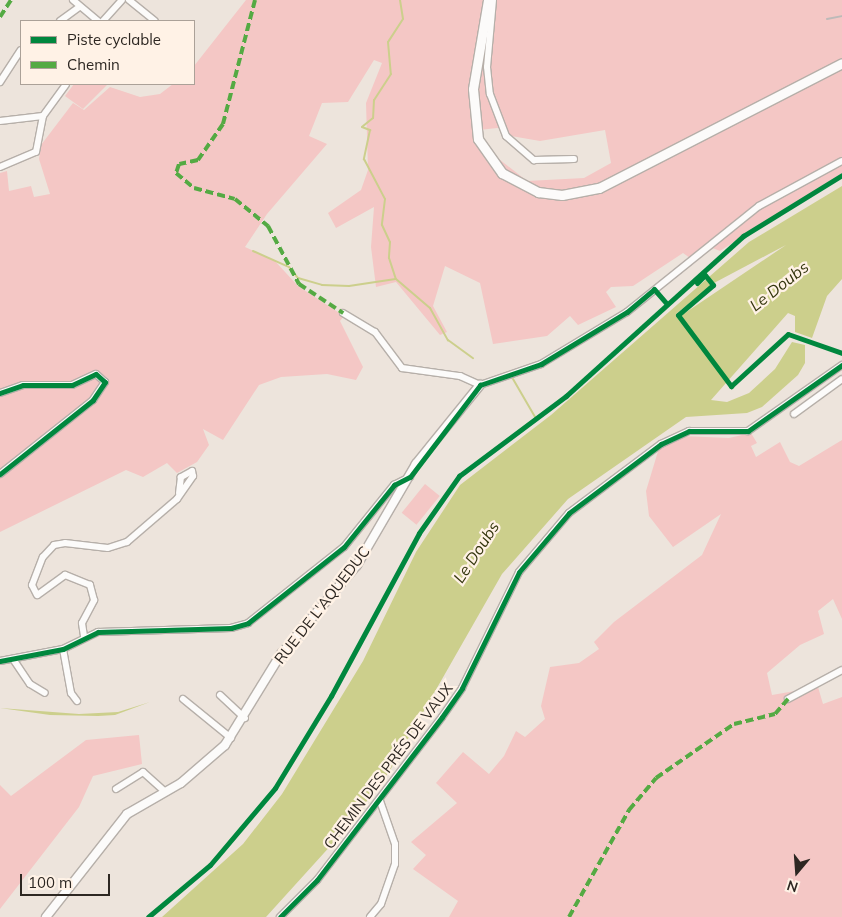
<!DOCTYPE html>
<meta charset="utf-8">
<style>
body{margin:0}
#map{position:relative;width:842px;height:917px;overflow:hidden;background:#ede4dc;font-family:Mulish,sans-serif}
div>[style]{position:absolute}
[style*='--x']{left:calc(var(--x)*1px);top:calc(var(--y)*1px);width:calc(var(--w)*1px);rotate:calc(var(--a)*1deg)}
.green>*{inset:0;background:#f4c7c5;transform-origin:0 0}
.water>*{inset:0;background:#cccf8c}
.stream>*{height:2px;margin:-1px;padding:0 1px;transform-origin:1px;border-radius:1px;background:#cccf8c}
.roads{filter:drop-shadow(1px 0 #b6afa9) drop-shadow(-1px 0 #b6afa9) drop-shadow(0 1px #b6afa9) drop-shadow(0 -1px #b6afa9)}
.minor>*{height:6px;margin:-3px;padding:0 3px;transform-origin:3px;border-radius:3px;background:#fcfbfa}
.tertiary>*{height:8px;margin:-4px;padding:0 4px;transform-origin:4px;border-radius:4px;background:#fcfbfa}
.secondary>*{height:9px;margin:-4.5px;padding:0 4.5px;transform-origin:4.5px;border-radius:4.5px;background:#fcfbfa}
.rail>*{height:2px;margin:-1px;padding:0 1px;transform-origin:1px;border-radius:1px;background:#bdbab9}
.quiet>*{height:4px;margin-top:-2px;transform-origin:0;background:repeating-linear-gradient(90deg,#54aa43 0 8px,transparent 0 12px)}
.cycleway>*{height:5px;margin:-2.5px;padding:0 2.5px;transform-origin:2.5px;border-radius:2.5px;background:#00873e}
span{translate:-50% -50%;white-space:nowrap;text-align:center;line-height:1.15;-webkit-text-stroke:4.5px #fff2e6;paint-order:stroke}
.street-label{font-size:15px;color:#2d2722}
.water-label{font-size:16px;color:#34360e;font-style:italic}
.legend{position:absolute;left:20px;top:20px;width:175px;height:65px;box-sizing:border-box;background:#fff2e6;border:1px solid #aba198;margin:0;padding:6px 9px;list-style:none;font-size:15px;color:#2d2722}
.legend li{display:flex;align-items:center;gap:10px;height:25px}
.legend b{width:25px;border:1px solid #aba198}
.north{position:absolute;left:772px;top:847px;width:50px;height:50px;-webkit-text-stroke:4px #fff2e6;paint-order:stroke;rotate:198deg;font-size:14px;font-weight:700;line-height:20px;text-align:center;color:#2d2722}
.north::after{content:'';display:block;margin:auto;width:18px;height:22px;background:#2d2722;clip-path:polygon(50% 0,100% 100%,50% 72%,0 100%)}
.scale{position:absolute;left:20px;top:874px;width:90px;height:22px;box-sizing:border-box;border:2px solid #2d2722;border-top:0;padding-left:6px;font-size:15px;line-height:18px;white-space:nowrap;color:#2d2722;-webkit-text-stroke:4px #fff2e6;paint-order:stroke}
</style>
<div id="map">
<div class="green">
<i style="clip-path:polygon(evenodd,246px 0,842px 0,842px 173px,720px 251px,705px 245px,690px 258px,683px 253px,633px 286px,611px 287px,606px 292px,616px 307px,578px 325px,570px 316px,547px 336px,493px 344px,480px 283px,445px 266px,433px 306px,447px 332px,440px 335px,396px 282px,376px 287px,371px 247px,374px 207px,336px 228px,328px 213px,361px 190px,368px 170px,366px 103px,382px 63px,374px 60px,348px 102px,322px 103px,309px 136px,327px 144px,267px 214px,245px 247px,274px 260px,298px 286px,344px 316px,340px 321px,363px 367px,356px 380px,327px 374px,281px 377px,259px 385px,223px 440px,203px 429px,209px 445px,197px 462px,177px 473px,167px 463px,143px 477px,126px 470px,0 532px,0 173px,7px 171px,9px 191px,31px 186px,34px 197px,50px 194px,39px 159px,41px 145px,73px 103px,84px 110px,110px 87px,140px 97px,160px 94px,173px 84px,194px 84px,194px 66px,246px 0,506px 127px,511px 136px,540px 141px,605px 130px,611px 163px,584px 178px,527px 181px,490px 152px,479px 130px,506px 127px)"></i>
<i style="clip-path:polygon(74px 84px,108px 84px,83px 109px,65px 96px)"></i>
<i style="clip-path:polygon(751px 433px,757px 443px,751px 446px,756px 457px,780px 442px,790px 462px,799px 466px,842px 440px,842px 619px,833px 599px,818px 611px,824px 634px,800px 645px,767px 673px,772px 695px,818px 687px,823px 704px,842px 697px,842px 917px,449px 917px,458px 901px,413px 869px,426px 855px,411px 842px,457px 803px,436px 783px,463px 752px,489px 774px,504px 756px,516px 731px,525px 737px,545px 719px,541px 706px,550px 667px,579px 663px,599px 649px,594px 642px,614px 622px,702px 555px,721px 514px,673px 547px,649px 516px,646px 491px,659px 448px,682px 436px,729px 438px)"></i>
<i style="left:425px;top:484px;width:19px;height:37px;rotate:39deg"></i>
<i style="clip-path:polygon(139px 735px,142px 764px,93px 776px,79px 807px,0 909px,0 785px,11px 796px,86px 740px)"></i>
</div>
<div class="water">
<i style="clip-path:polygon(evenodd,842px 186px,842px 279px,827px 296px,812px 338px,795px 332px,795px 316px,788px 313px,711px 400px,727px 402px,749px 393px,775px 369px,792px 342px,805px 345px,805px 363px,798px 375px,762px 407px,747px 413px,686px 417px,568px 499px,502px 574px,389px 772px,343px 832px,266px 917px,162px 917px,243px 844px,282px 794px,363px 661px,416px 552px,460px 485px,551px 415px,749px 242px,842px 186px,786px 245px,685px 313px,676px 314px,714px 283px,786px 245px)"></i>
<i style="clip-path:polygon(150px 702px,115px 715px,98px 716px,50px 715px,0 708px,79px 714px,118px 712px)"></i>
</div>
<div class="stream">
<i style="--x:400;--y:0;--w:19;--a:81"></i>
<i style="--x:403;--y:19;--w:27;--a:123"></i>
<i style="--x:388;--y:42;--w:32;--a:85"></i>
<i style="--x:391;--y:74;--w:31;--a:123"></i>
<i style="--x:374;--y:100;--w:18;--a:93"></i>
<i style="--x:373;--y:118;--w:14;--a:141"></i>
<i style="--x:362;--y:127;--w:9;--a:21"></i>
<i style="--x:370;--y:130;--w:30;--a:102"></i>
<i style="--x:364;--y:159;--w:45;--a:62.3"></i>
<i style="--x:385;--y:199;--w:26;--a:97"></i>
<i style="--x:382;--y:225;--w:19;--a:65"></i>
<i style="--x:390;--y:242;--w:16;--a:94"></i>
<i style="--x:389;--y:258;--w:22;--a:72"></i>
<i style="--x:396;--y:279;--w:45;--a:40.5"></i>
<i style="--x:430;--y:308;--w:37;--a:61"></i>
<i style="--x:448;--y:340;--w:31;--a:36"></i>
<i style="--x:253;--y:251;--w:39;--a:24"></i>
<i style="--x:289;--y:267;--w:14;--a:51"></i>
<i style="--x:298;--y:278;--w:25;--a:16"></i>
<i style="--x:322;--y:285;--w:27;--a:2"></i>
<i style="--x:349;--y:286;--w:47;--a:-8.7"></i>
<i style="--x:513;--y:379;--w:44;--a:59.9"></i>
</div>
<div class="roads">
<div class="minor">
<i style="--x:73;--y:0;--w:33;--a:40"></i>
<i style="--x:129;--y:0;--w:33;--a:39"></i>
<i style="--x:493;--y:0;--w:67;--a:95.1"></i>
<i style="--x:487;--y:67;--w:27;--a:84"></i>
<i style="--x:490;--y:94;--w:45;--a:69.1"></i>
<i style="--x:506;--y:136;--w:37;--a:41"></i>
<i style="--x:534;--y:160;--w:40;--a:-1.4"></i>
<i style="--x:60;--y:21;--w:24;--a:-36"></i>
<i style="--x:103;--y:21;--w:28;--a:-48"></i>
<i style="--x:0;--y:82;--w:38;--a:-57"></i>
<i style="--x:0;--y:121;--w:43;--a:-6.6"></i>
<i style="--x:0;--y:167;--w:39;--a:-23"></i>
<i style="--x:36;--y:152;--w:37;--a:-79"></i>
<i style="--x:43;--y:116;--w:39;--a:-54"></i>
<i style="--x:343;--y:313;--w:37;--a:31"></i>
<i style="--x:375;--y:332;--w:45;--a:53.1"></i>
<i style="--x:402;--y:368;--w:59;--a:7.9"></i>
<i style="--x:460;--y:376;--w:22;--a:24"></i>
<i style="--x:480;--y:385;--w:65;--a:-19"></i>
<i style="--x:541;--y:364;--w:100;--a:-31.2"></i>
<i style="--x:627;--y:312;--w:169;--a:-38.8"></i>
<i style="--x:759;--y:206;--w:94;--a:-28.5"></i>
<i style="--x:0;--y:393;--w:24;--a:-19"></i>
<i style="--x:23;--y:385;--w:49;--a:0"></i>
<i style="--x:72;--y:385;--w:26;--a:-25"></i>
<i style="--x:96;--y:374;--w:12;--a:42"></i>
<i style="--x:105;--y:382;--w:22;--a:124"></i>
<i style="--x:93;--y:400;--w:119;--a:141.5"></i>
<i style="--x:794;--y:414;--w:59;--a:-36.1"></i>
<i style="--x:84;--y:636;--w:13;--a:-99"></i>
<i style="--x:82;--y:623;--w:26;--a:-62"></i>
<i style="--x:94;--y:600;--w:16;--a:-105"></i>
<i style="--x:90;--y:585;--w:27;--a:-158"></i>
<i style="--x:65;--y:575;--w:34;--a:144"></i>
<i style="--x:37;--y:595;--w:11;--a:-117"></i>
<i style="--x:32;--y:585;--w:30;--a:-69"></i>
<i style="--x:43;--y:557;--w:16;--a:-47"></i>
<i style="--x:54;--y:545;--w:11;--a:-10"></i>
<i style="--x:65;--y:543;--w:43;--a:6.6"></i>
<i style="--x:108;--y:548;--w:20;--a:-18"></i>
<i style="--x:127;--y:542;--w:66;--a:-40.7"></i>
<i style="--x:177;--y:499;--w:28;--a:-55"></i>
<i style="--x:193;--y:476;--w:5;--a:-101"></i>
<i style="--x:192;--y:471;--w:13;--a:151"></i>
<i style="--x:181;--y:477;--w:16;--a:97"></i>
<i style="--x:63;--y:649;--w:45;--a:79.7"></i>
<i style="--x:71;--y:693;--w:10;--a:53"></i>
<i style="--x:13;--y:659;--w:30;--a:56"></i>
<i style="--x:30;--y:684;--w:17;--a:31"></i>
<i style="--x:0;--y:661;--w:64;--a:-10.8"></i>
<i style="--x:63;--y:649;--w:39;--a:-26"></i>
<i style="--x:98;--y:632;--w:133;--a:-1.7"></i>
<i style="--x:231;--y:628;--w:18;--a:-16"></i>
<i style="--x:248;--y:623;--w:122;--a:-38.4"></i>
<i style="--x:344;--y:547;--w:80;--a:-51.1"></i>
<i style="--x:394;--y:485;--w:18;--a:-27"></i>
<i style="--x:220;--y:695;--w:34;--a:43"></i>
<i style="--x:183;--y:699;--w:62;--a:39.1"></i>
<i style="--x:788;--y:699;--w:61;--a:-28.2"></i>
<i style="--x:116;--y:789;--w:32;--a:-32"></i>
<i style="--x:143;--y:772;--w:30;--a:42"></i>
<i style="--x:280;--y:917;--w:52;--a:-45"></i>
<i style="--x:317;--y:880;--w:205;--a:-52.5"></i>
<i style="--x:442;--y:717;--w:35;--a:-55"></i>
<i style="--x:462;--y:688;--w:129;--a:-63.8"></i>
<i style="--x:519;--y:572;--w:77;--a:-49.7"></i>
<i style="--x:569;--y:513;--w:115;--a:-36.9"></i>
<i style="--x:661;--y:444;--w:31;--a:-25"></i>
<i style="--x:689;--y:431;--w:59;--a:0"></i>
<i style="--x:748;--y:431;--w:115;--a:-35.1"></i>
<i style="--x:370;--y:917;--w:17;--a:-50"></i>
<i style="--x:381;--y:904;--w:42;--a:-70.7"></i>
<i style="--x:395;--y:864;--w:20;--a:-90"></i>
<i style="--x:395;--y:844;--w:46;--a:-109.2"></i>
</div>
<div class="tertiary">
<i style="--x:46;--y:917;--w:131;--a:-51.8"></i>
<i style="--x:127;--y:814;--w:62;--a:-29.9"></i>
<i style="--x:181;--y:783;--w:58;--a:-40.8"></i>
<i style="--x:225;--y:745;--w:107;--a:-58.4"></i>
<i style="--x:281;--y:654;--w:117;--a:-49.5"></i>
<i style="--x:357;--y:565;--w:117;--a:-59.7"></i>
<i style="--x:416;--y:464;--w:102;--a:-51"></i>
</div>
<div class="secondary">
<i style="--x:488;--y:0;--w:90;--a:99.6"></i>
<i style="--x:473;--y:89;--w:50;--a:84.3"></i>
<i style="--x:478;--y:139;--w:42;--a:54.8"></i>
<i style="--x:502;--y:173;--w:41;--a:27.8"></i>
<i style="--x:538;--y:192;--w:24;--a:7"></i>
<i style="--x:562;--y:195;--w:38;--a:-11"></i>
<i style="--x:599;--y:188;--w:273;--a:-27.2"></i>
</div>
</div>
<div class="rail">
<i style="--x:827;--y:19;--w:15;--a:-11"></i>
</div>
<div class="quiet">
<i style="--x:255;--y:0;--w:128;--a:104.5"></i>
<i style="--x:223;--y:124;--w:44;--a:124.8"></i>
<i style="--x:198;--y:160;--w:19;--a:168"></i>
<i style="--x:179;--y:164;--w:9;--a:108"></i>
<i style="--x:176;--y:173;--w:23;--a:40"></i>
<i style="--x:194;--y:188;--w:42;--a:15"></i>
<i style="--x:235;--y:199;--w:43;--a:39.3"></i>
<i style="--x:268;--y:226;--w:66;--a:61.9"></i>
<i style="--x:299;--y:284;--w:53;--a:33.4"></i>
<i style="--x:0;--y:17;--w:20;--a:-57"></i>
<i style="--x:569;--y:917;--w:123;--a:-60.7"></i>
<i style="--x:629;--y:810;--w:42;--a:-49.8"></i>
<i style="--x:656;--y:778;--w:95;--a:-34.7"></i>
<i style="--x:734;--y:724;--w:42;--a:-13.7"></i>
<i style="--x:775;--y:714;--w:20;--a:-49"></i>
</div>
<div class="cycleway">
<i style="--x:697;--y:283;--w:11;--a:-45"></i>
<i style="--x:705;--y:275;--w:13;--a:51"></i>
<i style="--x:713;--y:285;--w:46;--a:139.4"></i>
<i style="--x:678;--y:315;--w:89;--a:53.3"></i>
<i style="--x:731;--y:386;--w:77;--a:-42.4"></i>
<i style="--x:788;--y:334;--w:57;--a:19.4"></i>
<i style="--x:0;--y:393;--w:24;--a:-19"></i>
<i style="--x:23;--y:385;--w:49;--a:0"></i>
<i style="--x:72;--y:385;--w:26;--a:-25"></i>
<i style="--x:96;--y:374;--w:12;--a:42"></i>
<i style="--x:105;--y:382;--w:22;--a:124"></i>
<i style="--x:93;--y:400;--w:119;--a:141.5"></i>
<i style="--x:0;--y:661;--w:64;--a:-10.8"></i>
<i style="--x:63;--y:649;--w:39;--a:-26"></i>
<i style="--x:98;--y:632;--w:133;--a:-1.7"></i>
<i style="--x:231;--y:628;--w:18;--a:-16"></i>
<i style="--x:248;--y:623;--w:122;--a:-38.4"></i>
<i style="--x:344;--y:547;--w:80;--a:-51.1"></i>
<i style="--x:394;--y:485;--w:18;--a:-27"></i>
<i style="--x:410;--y:477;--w:116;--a:-52.7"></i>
<i style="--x:480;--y:385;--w:65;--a:-19"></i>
<i style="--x:541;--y:364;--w:100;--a:-31.2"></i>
<i style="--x:627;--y:312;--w:35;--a:-40"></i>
<i style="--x:654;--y:289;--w:18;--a:49"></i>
<i style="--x:148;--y:917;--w:81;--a:-40"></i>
<i style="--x:210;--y:865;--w:101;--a:-49.8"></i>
<i style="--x:275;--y:788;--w:108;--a:-58.7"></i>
<i style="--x:331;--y:696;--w:185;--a:-61.6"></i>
<i style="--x:419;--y:533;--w:70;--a:-54.9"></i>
<i style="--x:459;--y:476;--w:134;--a:-36.8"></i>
<i style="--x:566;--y:396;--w:239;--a:-42.1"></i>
<i style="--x:743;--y:236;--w:116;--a:-31.6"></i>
<i style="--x:280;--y:917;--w:52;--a:-45"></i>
<i style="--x:317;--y:880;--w:205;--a:-52.5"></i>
<i style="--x:442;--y:717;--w:35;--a:-55"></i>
<i style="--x:462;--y:688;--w:129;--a:-63.8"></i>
<i style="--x:519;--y:572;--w:77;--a:-49.7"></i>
<i style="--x:569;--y:513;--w:115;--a:-36.9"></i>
<i style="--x:661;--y:444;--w:31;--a:-25"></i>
<i style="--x:689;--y:431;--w:59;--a:0"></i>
<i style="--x:748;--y:431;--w:115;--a:-35.1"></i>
</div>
<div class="street-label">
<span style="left:322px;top:605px;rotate:-52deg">RUE DE L'AQUEDUC</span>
<span style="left:388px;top:766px;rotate:-53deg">CHEMIN DES PRÉS DE VAUX</span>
</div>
<div class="water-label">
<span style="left:779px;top:286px;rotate:-38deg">Le Doubs</span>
<span style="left:476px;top:552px;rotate:-57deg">Le Doubs</span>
</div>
<ul class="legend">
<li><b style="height:6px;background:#00873e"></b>Piste cyclable</li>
<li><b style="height:6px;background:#54aa43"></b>Chemin</li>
</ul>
<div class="north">N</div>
<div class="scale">100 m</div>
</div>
